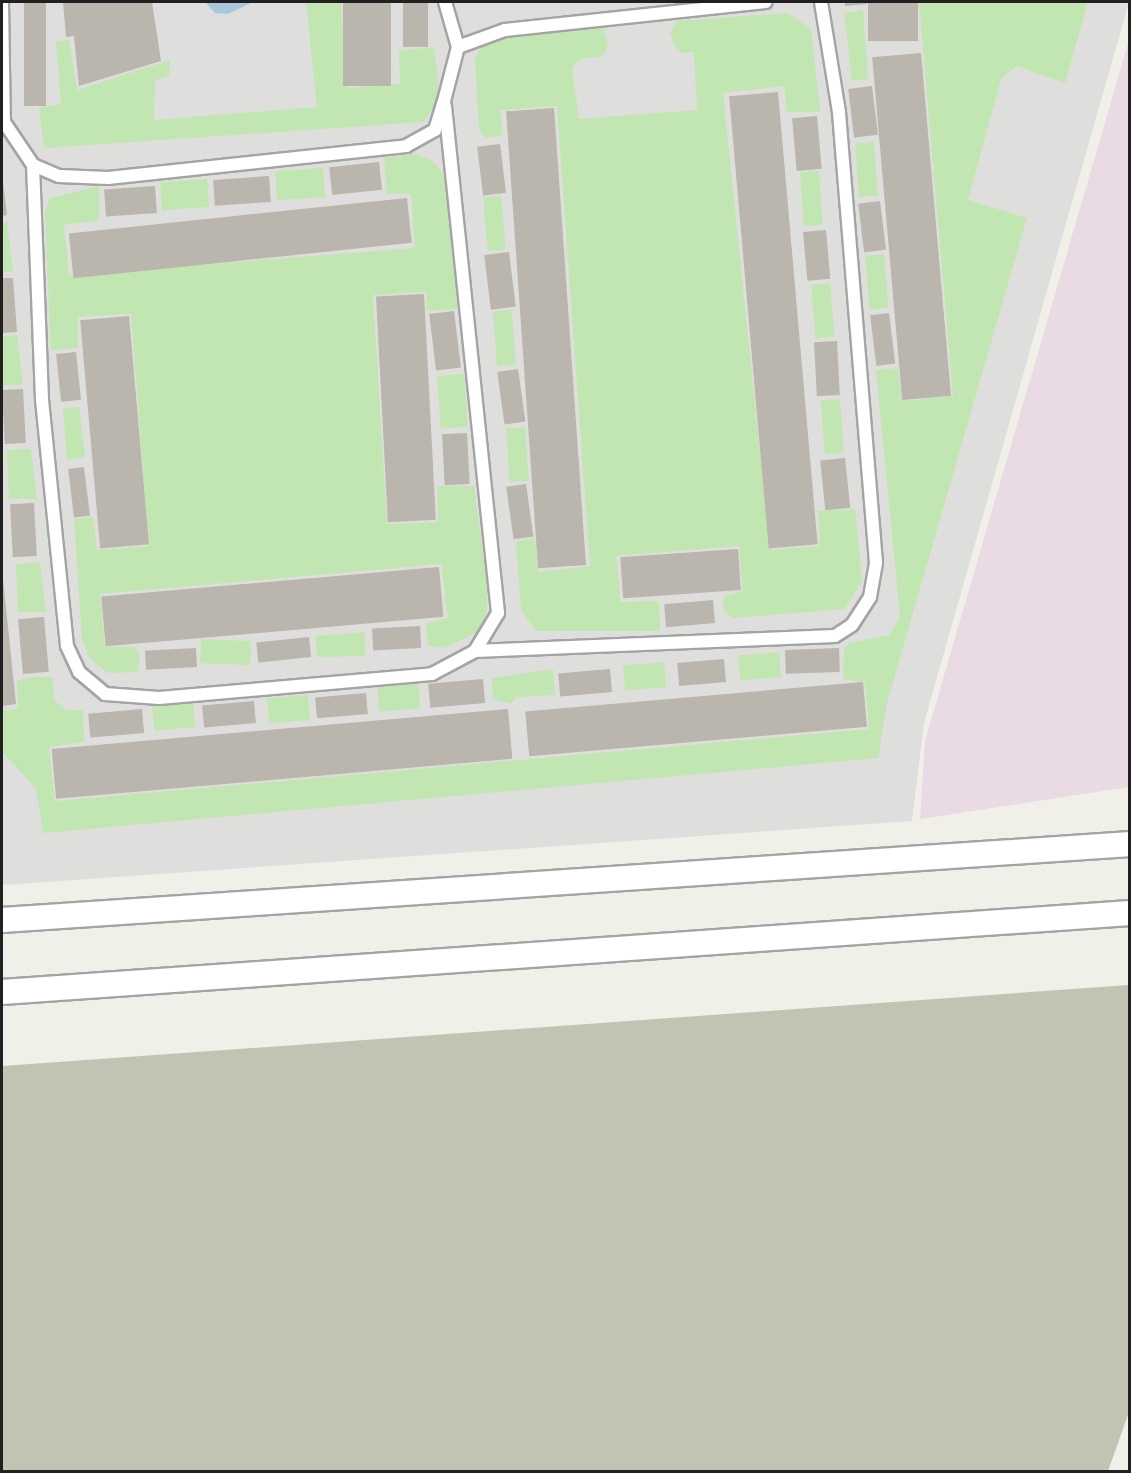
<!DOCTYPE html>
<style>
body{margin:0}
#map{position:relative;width:1131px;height:1473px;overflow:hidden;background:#f0efe8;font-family:"DejaVu Sans",sans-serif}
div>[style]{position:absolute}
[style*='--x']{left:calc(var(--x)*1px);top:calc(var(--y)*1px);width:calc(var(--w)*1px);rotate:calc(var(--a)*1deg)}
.residential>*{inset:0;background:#dededd}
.industrial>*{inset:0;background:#e9dae3}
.construction>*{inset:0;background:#c1c4b3}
.grass>*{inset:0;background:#c2e6b1;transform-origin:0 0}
.water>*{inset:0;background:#abc8db}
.building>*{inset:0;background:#bab5ad;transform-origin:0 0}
.roads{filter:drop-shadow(2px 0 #a4a4a4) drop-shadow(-2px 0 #a4a4a4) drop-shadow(0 2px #a4a4a4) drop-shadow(0 -2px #a4a4a4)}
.lane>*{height:12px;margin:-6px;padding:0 6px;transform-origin:6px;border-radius:6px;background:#fff}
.street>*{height:24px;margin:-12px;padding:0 12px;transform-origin:12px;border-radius:12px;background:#fff}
span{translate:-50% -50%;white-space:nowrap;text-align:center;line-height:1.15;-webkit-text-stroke:4.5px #fff;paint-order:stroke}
.frame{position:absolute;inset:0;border:3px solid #202020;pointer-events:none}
</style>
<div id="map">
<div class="residential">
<i style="clip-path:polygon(2px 2px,1129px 2px,924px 723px,912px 821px,2px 885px)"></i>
</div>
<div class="industrial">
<i style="clip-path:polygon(1129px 40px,1129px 787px,920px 819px,925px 741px)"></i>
</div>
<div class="construction">
<i style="clip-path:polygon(1129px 985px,1129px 1412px,1108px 1471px,2px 1471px,2px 1066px)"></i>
</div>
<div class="grass">
<i style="clip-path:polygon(306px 2px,341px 2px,348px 88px,400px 84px,399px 51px,434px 47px,440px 97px,424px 122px,44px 148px,39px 108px,61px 104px,56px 41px,69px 40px,77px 90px,170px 60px,169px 76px,155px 80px,154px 120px,317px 107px)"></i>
<i style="clip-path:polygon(919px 2px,1088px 2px,1065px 83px,1017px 66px,1001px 79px,968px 200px,1027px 218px,887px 703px,878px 758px,43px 833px,36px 788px,2px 752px,2px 711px,18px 709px,17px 681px,30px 677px,53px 677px,54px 700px,66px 710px,83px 710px,84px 742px,49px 747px,55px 801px,869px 729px,865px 682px,843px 679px,844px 650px,849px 643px,889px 635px,900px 617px,876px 370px,898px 368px,902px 401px,953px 396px)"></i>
<i style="clip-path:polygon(863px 10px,868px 79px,852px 81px,844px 13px)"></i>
<i style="clip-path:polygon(788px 13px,811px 29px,820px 112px,787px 112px,784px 86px,723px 93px,770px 550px,820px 546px,818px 511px,855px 509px,862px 581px,845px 609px,733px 618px,723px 610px,724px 596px,743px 591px,739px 546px,616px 556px,621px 602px,659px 601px,660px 631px,536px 631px,521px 610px,516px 542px,535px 538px,538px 572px,590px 566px,557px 106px,500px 110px,503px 135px,486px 138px,479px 130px,475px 57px,484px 43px,504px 36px,603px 27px,608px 46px,602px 57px,583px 58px,572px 67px,579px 119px,697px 110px,694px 52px,681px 53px,674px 45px,670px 32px,677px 21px)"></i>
<i style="left:874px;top:142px;width:54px;height:19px;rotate:86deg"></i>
<i style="clip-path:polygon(413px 154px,431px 160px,444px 174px,460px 302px,458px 309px,427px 311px,426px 292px,373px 295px,387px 524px,438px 522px,437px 486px,474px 486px,488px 590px,486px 618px,478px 632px,444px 648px,428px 645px,426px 623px,448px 618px,441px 564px,100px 594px,105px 647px,135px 647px,140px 655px,138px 672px,108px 673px,89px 658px,82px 640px,74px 519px,93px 517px,97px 550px,149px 546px,131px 314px,78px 317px,78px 348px,51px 350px,45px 212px,50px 198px,99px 186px,99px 220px,64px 225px,69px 275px,415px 248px,411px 194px,387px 194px,384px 158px)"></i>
<i style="left:323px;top:168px;width:29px;height:48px;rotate:86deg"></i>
<i style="left:819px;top:171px;width:54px;height:19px;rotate:86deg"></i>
<i style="left:207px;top:179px;width:28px;height:47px;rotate:86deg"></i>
<i style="left:501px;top:196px;width:54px;height:18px;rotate:85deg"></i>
<i style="clip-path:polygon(7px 222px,13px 272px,2px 272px,2px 223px)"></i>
<i style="left:884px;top:254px;width:54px;height:19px;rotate:85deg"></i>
<i style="left:830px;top:283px;width:54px;height:19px;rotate:85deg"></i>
<i style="left:512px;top:310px;width:55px;height:19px;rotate:86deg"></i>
<i style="clip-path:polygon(17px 335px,23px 385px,2px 385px,2px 336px)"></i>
<i style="left:464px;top:374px;width:53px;height:27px;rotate:86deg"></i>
<i style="left:840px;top:399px;width:54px;height:19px;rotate:86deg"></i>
<i style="clip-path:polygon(79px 407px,85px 457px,67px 460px,63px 408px)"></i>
<i style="left:525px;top:427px;width:54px;height:19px;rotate:86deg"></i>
<i style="clip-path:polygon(31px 449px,37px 499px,9px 499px,7px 450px)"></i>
<i style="clip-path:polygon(40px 562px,46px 612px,18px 612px,16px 564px)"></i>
<i style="clip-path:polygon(365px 632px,365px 656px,317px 657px,315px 636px)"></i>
<i style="left:251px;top:641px;width:24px;height:50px;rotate:92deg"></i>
<i style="left:779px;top:652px;width:25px;height:41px;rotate:85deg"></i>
<i style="left:664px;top:662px;width:25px;height:41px;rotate:85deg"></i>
<i style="clip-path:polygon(553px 669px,555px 695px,516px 697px,511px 704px,493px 699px,492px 678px)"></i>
<i style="left:418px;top:683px;width:25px;height:41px;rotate:85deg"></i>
<i style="left:308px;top:695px;width:25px;height:41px;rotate:85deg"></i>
<i style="left:193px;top:702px;width:25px;height:41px;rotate:85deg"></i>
</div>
<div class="water">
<i style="clip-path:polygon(253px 2px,228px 14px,215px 13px,206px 3px)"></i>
</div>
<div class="building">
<i style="left:24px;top:2px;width:22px;height:104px"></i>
<i style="clip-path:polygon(63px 2px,152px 2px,161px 61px,79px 86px,74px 36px,66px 37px)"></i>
<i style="left:343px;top:2px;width:48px;height:84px"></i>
<i style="left:403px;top:2px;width:25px;height:45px"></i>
<i style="clip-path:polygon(845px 2px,866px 2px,867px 4px,845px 6px)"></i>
<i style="left:868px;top:2px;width:50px;height:39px"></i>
<i style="left:921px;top:53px;width:344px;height:49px;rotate:85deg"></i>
<i style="left:872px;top:86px;width:49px;height:24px;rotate:83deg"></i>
<i style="left:778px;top:92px;width:454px;height:49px;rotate:85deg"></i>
<i style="left:554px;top:108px;width:458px;height:48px;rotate:86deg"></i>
<i style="left:817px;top:116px;width:53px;height:25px;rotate:85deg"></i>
<i style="left:500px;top:144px;width:49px;height:23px;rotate:83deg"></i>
<i style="left:379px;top:162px;width:28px;height:50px;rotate:84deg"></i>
<i style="clip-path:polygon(2px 174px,7px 215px,2px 216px)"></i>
<i style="left:269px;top:176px;width:26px;height:56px;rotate:86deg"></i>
<i style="left:155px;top:186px;width:27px;height:51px;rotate:86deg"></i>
<i style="left:407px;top:198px;width:45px;height:340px;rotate:84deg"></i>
<i style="left:880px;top:201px;width:49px;height:22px;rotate:83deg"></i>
<i style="left:826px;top:230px;width:49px;height:23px;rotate:85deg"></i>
<i style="left:509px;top:252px;width:55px;height:25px;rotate:83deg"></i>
<i style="clip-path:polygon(2px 278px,13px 278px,17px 332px,2px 333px)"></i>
<i style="left:424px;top:294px;width:226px;height:48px;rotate:87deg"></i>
<i style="left:454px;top:311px;width:57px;height:25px;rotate:83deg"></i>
<i style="left:889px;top:313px;width:51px;height:19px;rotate:83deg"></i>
<i style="left:129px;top:316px;width:229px;height:49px;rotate:85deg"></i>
<i style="left:837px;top:341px;width:54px;height:23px;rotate:87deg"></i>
<i style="left:76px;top:352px;width:48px;height:20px;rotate:84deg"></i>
<i style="left:518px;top:369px;width:53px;height:21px;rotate:82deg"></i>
<i style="left:23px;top:389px;width:54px;height:21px;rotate:87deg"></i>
<i style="left:467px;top:433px;width:51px;height:25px;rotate:87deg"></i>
<i style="left:845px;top:458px;width:50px;height:25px;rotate:84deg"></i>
<i style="left:84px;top:467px;width:49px;height:16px;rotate:83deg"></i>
<i style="left:526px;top:484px;width:53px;height:20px;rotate:82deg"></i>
<i style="left:34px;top:503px;width:53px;height:24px;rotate:87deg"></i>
<i style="left:738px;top:549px;width:41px;height:118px;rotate:86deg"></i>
<i style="left:439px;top:567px;width:50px;height:339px;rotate:85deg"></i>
<i style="clip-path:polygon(2px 570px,16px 704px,2px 706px)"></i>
<i style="left:713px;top:600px;width:23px;height:49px;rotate:85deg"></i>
<i style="left:44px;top:617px;width:55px;height:26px;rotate:85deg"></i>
<i style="left:420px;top:626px;width:22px;height:48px;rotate:87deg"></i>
<i style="left:309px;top:637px;width:20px;height:53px;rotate:84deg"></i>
<i style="left:196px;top:648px;width:19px;height:51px;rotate:87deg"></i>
<i style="left:839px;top:648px;width:24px;height:54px;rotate:88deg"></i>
<i style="left:724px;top:659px;width:23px;height:47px;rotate:85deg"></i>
<i style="left:610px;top:669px;width:23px;height:52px;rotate:85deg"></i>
<i style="left:483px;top:679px;width:24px;height:55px;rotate:85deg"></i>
<i style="left:863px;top:682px;width:45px;height:339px;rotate:85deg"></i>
<i style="left:366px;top:693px;width:21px;height:51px;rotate:85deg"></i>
<i style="left:254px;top:701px;width:22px;height:52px;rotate:85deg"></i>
<i style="left:142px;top:709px;width:24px;height:54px;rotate:85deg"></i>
<i style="left:508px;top:709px;width:50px;height:458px;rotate:85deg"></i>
</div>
<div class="roads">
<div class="lane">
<i style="--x:2;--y:2;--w:121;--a:89.1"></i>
<i style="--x:458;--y:47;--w:50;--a:-19.9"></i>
<i style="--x:505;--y:30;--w:262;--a:-6.1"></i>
<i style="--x:445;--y:106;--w:510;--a:84.03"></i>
<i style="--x:498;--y:613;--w:44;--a:121.2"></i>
<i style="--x:2;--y:119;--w:55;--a:56"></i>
<i style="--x:33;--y:165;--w:28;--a:23"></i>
<i style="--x:59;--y:176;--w:49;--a:2.3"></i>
<i style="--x:108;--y:178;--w:300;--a:-6.1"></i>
<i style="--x:406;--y:146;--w:33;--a:-29"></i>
<i style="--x:435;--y:130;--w:30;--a:-73"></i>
<i style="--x:444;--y:101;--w:56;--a:-75.5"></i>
<i style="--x:458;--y:47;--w:47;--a:-106.1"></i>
<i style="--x:33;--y:165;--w:235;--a:87.8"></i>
<i style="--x:42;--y:400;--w:247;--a:84.2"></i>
<i style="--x:67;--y:646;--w:29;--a:65"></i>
<i style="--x:79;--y:672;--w:34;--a:40"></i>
<i style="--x:105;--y:694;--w:54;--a:4.2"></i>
<i style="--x:159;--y:698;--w:274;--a:-5"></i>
<i style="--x:432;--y:674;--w:49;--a:-28.1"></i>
<i style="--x:475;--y:651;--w:360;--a:-2.4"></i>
<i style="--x:835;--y:636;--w:20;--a:-33"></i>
<i style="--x:852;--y:625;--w:33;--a:-57"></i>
<i style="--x:870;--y:597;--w:35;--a:-80"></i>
<i style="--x:876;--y:563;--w:453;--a:-94.7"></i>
<i style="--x:839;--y:112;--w:111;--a:-99.3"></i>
</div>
<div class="street">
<i style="--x:2;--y:920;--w:1131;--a:-3.85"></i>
<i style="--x:2;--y:992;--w:1131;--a:-4.01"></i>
</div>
</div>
<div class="frame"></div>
</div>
